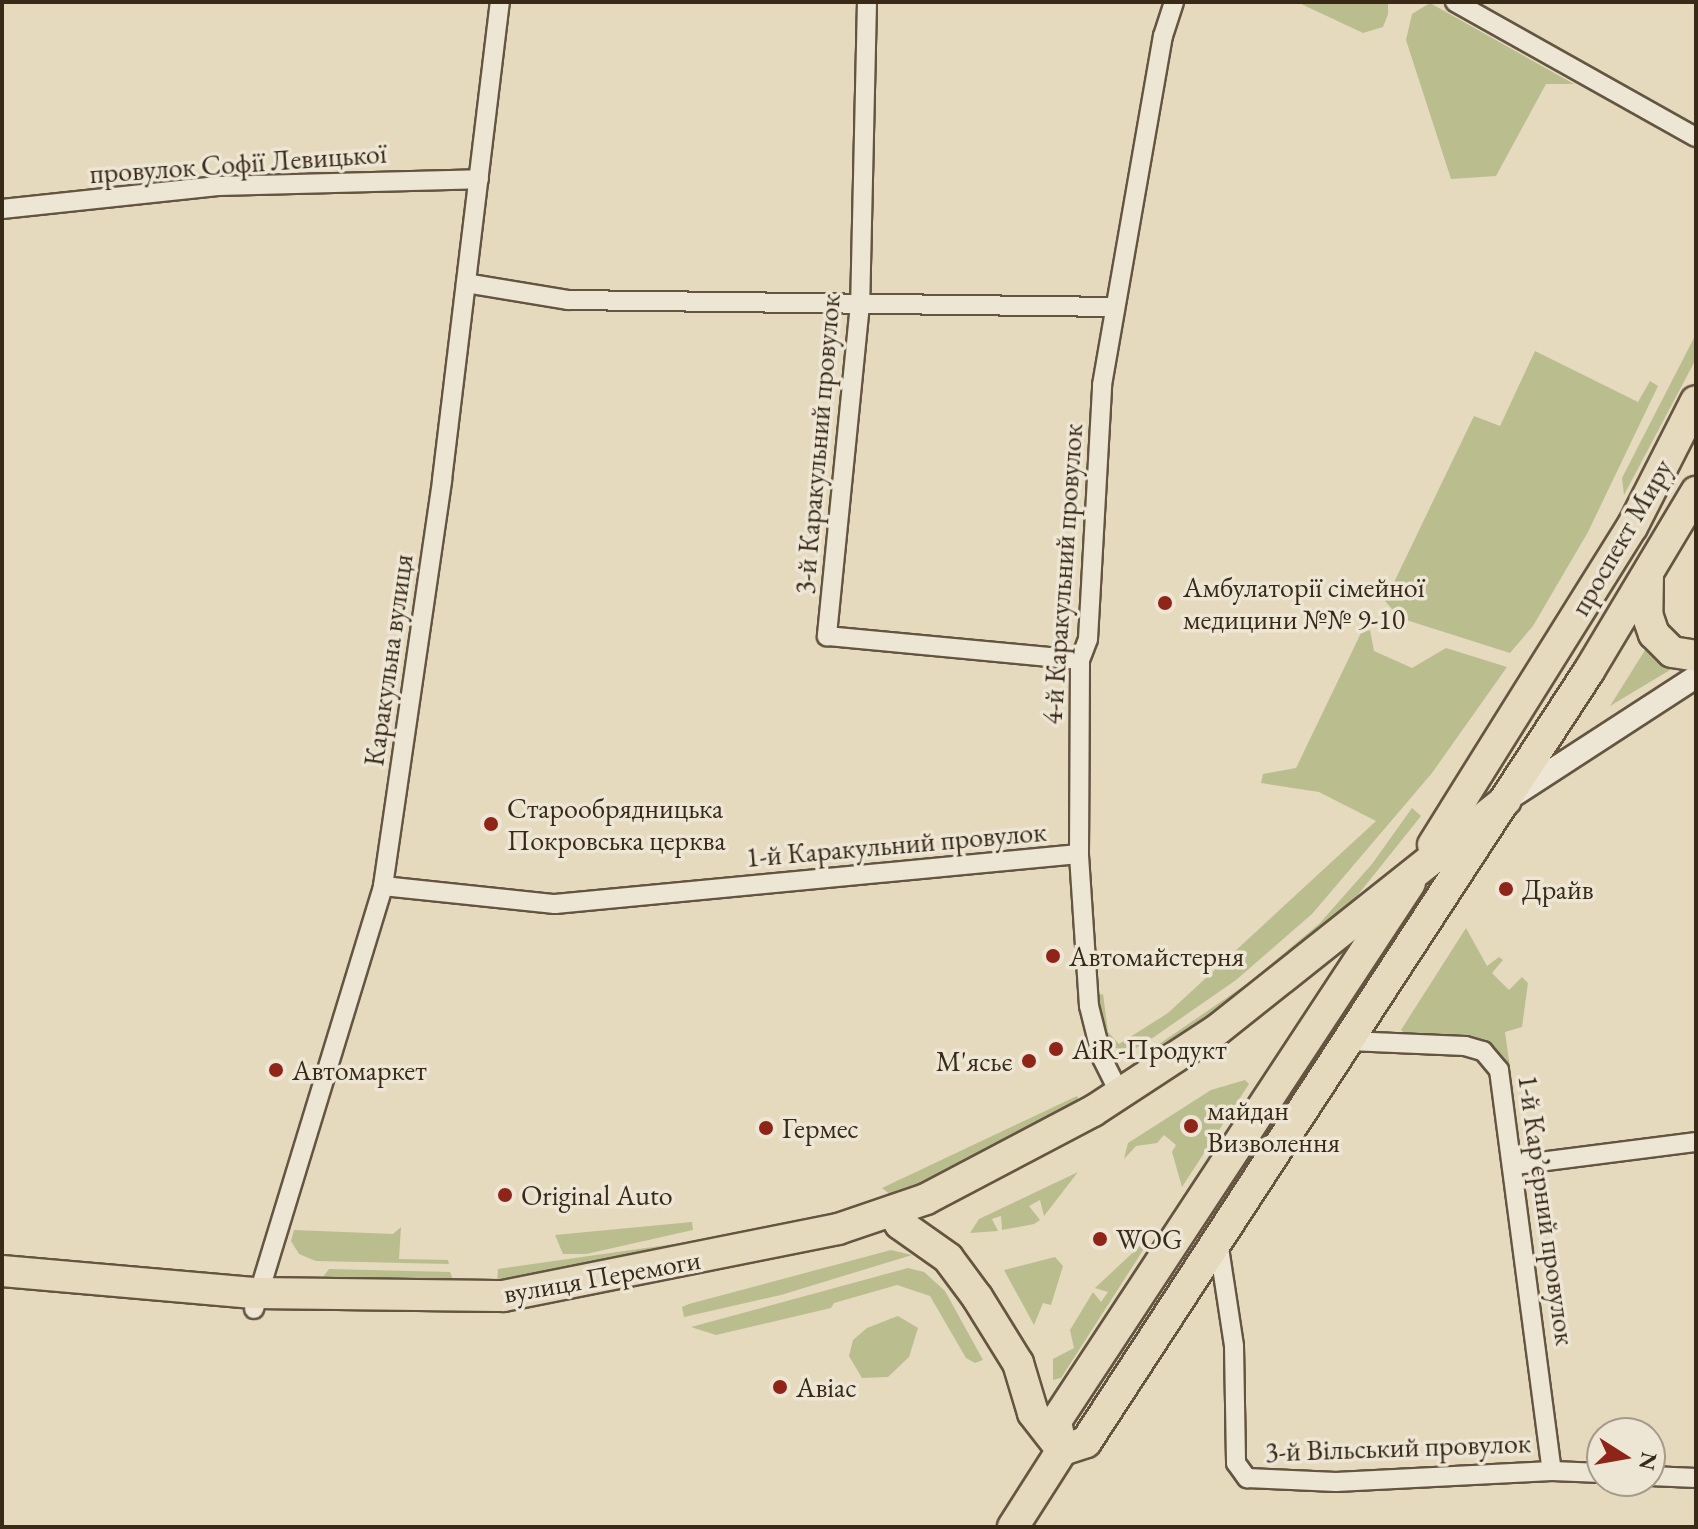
<!DOCTYPE html>
<meta charset="utf-8">
<style>
body{margin:0}
#map{position:relative;width:1698px;height:1529px;overflow:hidden;background:#e5d9be;font-family:"EB Garamond",serif}
div>[style]{position:absolute}
[style*='--x']{left:calc(var(--x)*1px);top:calc(var(--y)*1px);width:calc(var(--w)*1px);rotate:calc(var(--a)*1deg)}
.green>*{inset:0;background:#babe8e}
.roads{filter:drop-shadow(2px 0 #645541) drop-shadow(-2px 0 #645541) drop-shadow(0 2px #645541) drop-shadow(0 -2px #645541)}
.minor>*{height:18px;margin:-9px;padding:0 9px;transform-origin:9px;border-radius:9px;background:#eee6d5}
.tertiary>*{height:22px;margin:-11px;padding:0 11px;transform-origin:11px;border-radius:11px;background:#eee6d5}
.primary>*{height:30px;margin:-15px;padding:0 15px;transform-origin:15px;border-radius:15px;background:#e5d9be}
.dots>*{width:22px;height:22px;translate:-50% -50%;box-sizing:border-box;border:4px solid #eee6d5;border-radius:50%}
span{translate:-50% -50%;white-space:nowrap;text-align:center;line-height:1.15;-webkit-text-stroke:7px #eee6d5;paint-order:stroke}
.street-label{font-size:28px;color:#392917}
.poi-label{font-size:28px;color:#392917}
.left{translate:0 -50%;text-align:left}
.right{translate:-100% -50%;text-align:right}
.frame{position:absolute;inset:0;border:4px solid #392917;pointer-events:none}
.north{position:absolute;left:1586px;top:1417px;width:80px;height:80px;box-sizing:border-box;background:#eee6d5;border:2px solid #a69a89;border-radius:50%;rotate:101deg;font-size:22px;font-weight:700;line-height:32px;text-align:center;color:#392917}
.north::after{content:'';display:block;margin:auto;width:28px;height:36px;background:#8f2418;clip-path:polygon(50% 0,100% 100%,50% 72%,0 100%)}
</style>
<div id="map">
<div class="green">
<i style="clip-path:polygon(1297px 2px,1388px 2px,1388px 14px,1383px 27px,1363px 33px)"></i>
<i style="clip-path:polygon(1430px 3px,1574px 84px,1546px 84px,1496px 176px,1451px 179px,1406px 40px,1412px 14px)"></i>
<i style="clip-path:polygon(1696px 334px,1696px 359px,1624px 495px,1622px 478px)"></i>
<i style="clip-path:polygon(1535px 351px,1638px 402px,1650px 381px,1658px 386px,1588px 532px,1533px 626px,1510px 653px,1400px 618px,1385px 601px,1474px 416px,1500px 426px)"></i>
<i style="clip-path:polygon(1370px 630px,1374px 651px,1412px 668px,1446px 648px,1507px 667px,1432px 773px,1312px 914px,1236px 980px,1154px 1037px,1133px 1050px,1115px 1048px,1103px 1030px,1099px 995px,1103px 994px,1108px 1032px,1119px 1044px,1168px 1013px,1376px 821px,1319px 792px,1261px 783px,1263px 774px,1296px 768px,1361px 633px)"></i>
<i style="clip-path:polygon(1647px 647px,1675px 667px,1610px 706px)"></i>
<i style="clip-path:polygon(1412px 808px,1421px 816px,1329px 931px,1130px 1077px,1133px 1062px,1251px 981px,1320px 923px,1372px 864px)"></i>
<i style="clip-path:polygon(1466px 928px,1487px 966px,1499px 957px,1503px 960px,1492px 973px,1509px 990px,1522px 977px,1528px 983px,1522px 1027px,1505px 1032px,1511px 1075px,1503px 1057px,1483px 1042px,1408px 1036px,1401px 1030px)"></i>
<i style="clip-path:polygon(1245px 1080px,1249px 1084px,1182px 1187px,1172px 1152px,1176px 1145px,1164px 1135px,1157px 1143px,1136px 1146px,1124px 1159px,1128px 1143px,1211px 1090px)"></i>
<i style="clip-path:polygon(1077px 1096px,1081px 1104px,935px 1179px,892px 1196px,882px 1188px)"></i>
<i style="clip-path:polygon(1078px 1172px,1044px 1216px,1040px 1200px,1029px 1206px,1040px 1220px,1034px 1224px,1002px 1230px,1001px 1216px,992px 1219px,998px 1231px,970px 1233px,979px 1219px)"></i>
<i style="clip-path:polygon(692px 1222px,693px 1230px,586px 1254px,563px 1254px,555px 1235px)"></i>
<i style="clip-path:polygon(401px 1227px,399px 1259px,448px 1260px,449px 1264px,316px 1261px,299px 1254px,291px 1241px,294px 1230px,393px 1234px)"></i>
<i style="clip-path:polygon(695px 1241px,696px 1251px,497px 1281px,498px 1269px)"></i>
<i style="clip-path:polygon(1142px 1244px,1147px 1244px,1061px 1378px,1053px 1380px,1053px 1359px,1074px 1348px,1070px 1330px,1093px 1292px,1101px 1302px,1108px 1292px,1095px 1288px)"></i>
<i style="clip-path:polygon(891px 1250px,912px 1255px,781px 1295px,684px 1317px,682px 1307px,689px 1304px)"></i>
<i style="clip-path:polygon(1055px 1257px,1063px 1266px,1051px 1305px,1043px 1303px,1034px 1325px,1004px 1270px)"></i>
<i style="clip-path:polygon(908px 1268px,924px 1272px,945px 1291px,983px 1360px,975px 1363px,966px 1358px,930px 1296px,897px 1285px,834px 1303px,831px 1308px,716px 1335px,691px 1327px)"></i>
<i style="clip-path:polygon(329px 1269px,450px 1272px,454px 1282px,320px 1281px)"></i>
<i style="clip-path:polygon(898px 1316px,918px 1328px,909px 1357px,888px 1377px,862px 1378px,849px 1356px,853px 1340px,867px 1328px)"></i>
</div>
<div class="roads">
<div class="minor">
<i style="--x:867;--y:2;--w:302;--a:91.3"></i>
<i style="--x:860;--y:304;--w:334;--a:95.7"></i>
<i style="--x:827;--y:636;--w:254;--a:5.4"></i>
<i style="--x:1455;--y:2;--w:276;--a:29.3"></i>
<i style="--x:2;--y:209;--w:217;--a:-6.1"></i>
<i style="--x:218;--y:186;--w:261;--a:-1.5"></i>
<i style="--x:466;--y:283;--w:103;--a:9.5"></i>
<i style="--x:568;--y:300;--w:546;--a:0.73"></i>
<i style="--x:383;--y:886;--w:173;--a:6"></i>
<i style="--x:555;--y:904;--w:526;--a:-5.45"></i>
<i style="--x:1349;--y:1041;--w:116;--a:2.5"></i>
<i style="--x:1465;--y:1046;--w:19;--a:16"></i>
<i style="--x:1483;--y:1051;--w:25;--a:50"></i>
<i style="--x:1499;--y:1070;--w:404;--a:82.5"></i>
<i style="--x:1120;--y:1094;--w:40;--a:-116.6"></i>
<i style="--x:1102;--y:1058;--w:54;--a:-104"></i>
<i style="--x:1089;--y:1006;--w:152;--a:-93.8"></i>
<i style="--x:1079;--y:854;--w:194;--a:-89.7"></i>
<i style="--x:1080;--y:660;--w:22;--a:-69"></i>
<i style="--x:1088;--y:639;--w:254;--a:-86.8"></i>
<i style="--x:1102;--y:385;--w:354;--a:-80.1"></i>
<i style="--x:1163;--y:36;--w:36;--a:-72"></i>
<i style="--x:1516;--y:1165;--w:181;--a:-7.3"></i>
<i style="--x:1218;--y:1241;--w:106;--a:81.3"></i>
<i style="--x:1234;--y:1346;--w:117;--a:89"></i>
<i style="--x:1236;--y:1463;--w:19;--a:54"></i>
<i style="--x:1247;--y:1478;--w:89;--a:2.6"></i>
<i style="--x:1336;--y:1482;--w:216;--a:-2.9"></i>
<i style="--x:1552;--y:1471;--w:50;--a:2.3"></i>
<i style="--x:254;--y:1309;--w:442;--a:-73"></i>
<i style="--x:383;--y:886;--w:410;--a:-81.7"></i>
<i style="--x:442;--y:480;--w:482;--a:-83.1"></i>
<i style="--x:1650;--y:1476;--w:46;--a:2.5"></i>
</div>
<div class="tertiary">
<i style="--x:1511;--y:797;--w:221;--a:-33"></i>
</div>
<div class="primary">
<i style="--x:1648;--y:575;--w:39;--a:91"></i>
<i style="--x:1647;--y:614;--w:21;--a:71"></i>
<i style="--x:1654;--y:634;--w:25;--a:45"></i>
<i style="--x:1672;--y:652;--w:24;--a:9"></i>
<i style="--x:1433;--y:845;--w:375;--a:-58"></i>
<i style="--x:1632;--y:527;--w:141;--a:-63.1"></i>
<i style="--x:892;--y:1211;--w:15;--a:58"></i>
<i style="--x:900;--y:1224;--w:59;--a:35.3"></i>
<i style="--x:948;--y:1258;--w:49;--a:53.4"></i>
<i style="--x:977;--y:1297;--w:78;--a:58.2"></i>
<i style="--x:1018;--y:1363;--w:52;--a:73.3"></i>
<i style="--x:1033;--y:1413;--w:46;--a:52.1"></i>
<i style="--x:2;--y:1271;--w:255;--a:5"></i>
<i style="--x:256;--y:1293;--w:247;--a:0.7"></i>
<i style="--x:503;--y:1296;--w:342;--a:-11.3"></i>
<i style="--x:838;--y:1229;--w:93;--a:-18.8"></i>
<i style="--x:926;--y:1199;--w:189;--a:-27.8"></i>
<i style="--x:1093;--y:1111;--w:148;--a:-33.2"></i>
<i style="--x:1217;--y:1030;--w:369;--a:-38.5"></i>
<i style="--x:1062;--y:1450;--w:30;--a:-102"></i>
<i style="--x:1056;--y:1421;--w:644;--a:-56.66"></i>
<i style="--x:1062;--y:1450;--w:25;--a:-18"></i>
<i style="--x:1086;--y:1442;--w:921;--a:-56.88"></i>
<i style="--x:1589;--y:671;--w:209;--a:-59.1"></i>
<i style="--x:1013;--y:1527;--w:91;--a:-57.5"></i>
</div>
</div>
<div class="dots">
<i style="left:1165px;top:603px;background:#8f2418"></i>
<i style="left:491px;top:824px;background:#8f2418"></i>
<i style="left:1506px;top:889px;background:#8f2418"></i>
<i style="left:1053px;top:956px;background:#8f2418"></i>
<i style="left:1056px;top:1049px;background:#8f2418"></i>
<i style="left:1029px;top:1061px;background:#8f2418"></i>
<i style="left:276px;top:1070px;background:#8f2418"></i>
<i style="left:1191px;top:1126px;background:#8f2418"></i>
<i style="left:766px;top:1128px;background:#8f2418"></i>
<i style="left:505px;top:1195px;background:#8f2418"></i>
<i style="left:1100px;top:1239px;background:#8f2418"></i>
<i style="left:780px;top:1387px;background:#8f2418"></i>
</div>
<div class="street-label">
<span style="left:238px;top:163px;rotate:-4deg">провулок Софії Левицької</span>
<span style="left:817px;top:444px;rotate:-85deg">3-й Каракульний провулок</span>
<span style="left:1621px;top:537px;rotate:-60deg">проспект Миру</span>
<span style="left:1062px;top:574px;rotate:-86deg">4-й Каракульний провулок</span>
<span style="left:388px;top:660px;rotate:-82deg">Каракульна вулиця</span>
<span style="left:896px;top:844px;rotate:-5deg">1-й Каракульний провулок</span>
<span style="left:1547px;top:1210px;rotate:82deg">1-й Карʼєрний провулок</span>
<span style="left:602px;top:1276px;rotate:-10deg">вулиця Перемоги</span>
<span style="left:1398px;top:1447px;rotate:-2deg">3-й Вільський провулок</span>
</div>
<div class="poi-label">
<span class="left" style="left:1183px;top:603px">Амбулаторії сімейної<br>медицини №№ 9-10</span>
<span class="left" style="left:507px;top:824px">Старообрядницька<br>Покровська церква</span>
<span class="left" style="left:1522px;top:889px">Драйв</span>
<span class="left" style="left:1069px;top:956px">Автомайстерня</span>
<span class="left" style="left:1072px;top:1049px">AiR-Продукт</span>
<span class="right" style="left:1013px;top:1061px">М'ясьє</span>
<span class="left" style="left:292px;top:1070px">Автомаркет</span>
<span class="left" style="left:1207px;top:1126px">майдан<br>Визволення</span>
<span class="left" style="left:782px;top:1128px">Гермес</span>
<span class="left" style="left:521px;top:1195px">Original Auto</span>
<span class="left" style="left:1116px;top:1239px">WOG</span>
<span class="left" style="left:796px;top:1387px">Авіас</span>
</div>
<div class="frame"></div>
<div class="north">N</div>
</div>
